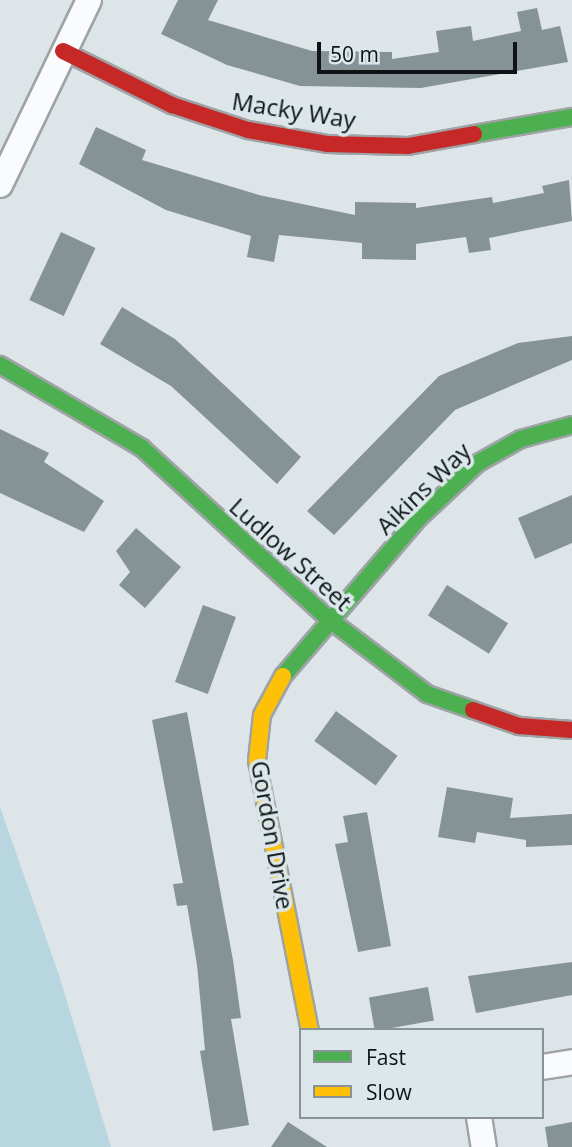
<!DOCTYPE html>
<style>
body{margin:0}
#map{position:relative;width:572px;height:1147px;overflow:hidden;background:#dee5e8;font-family:"Open Sans",sans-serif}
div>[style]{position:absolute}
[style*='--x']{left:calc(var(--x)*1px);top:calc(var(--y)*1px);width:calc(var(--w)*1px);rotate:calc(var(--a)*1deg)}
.green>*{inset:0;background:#b8d6df}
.building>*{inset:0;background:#859397;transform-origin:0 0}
.roads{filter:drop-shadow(2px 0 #9ea3a5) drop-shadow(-2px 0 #9ea3a5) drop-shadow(0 2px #9ea3a5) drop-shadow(0 -2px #9ea3a5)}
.street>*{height:24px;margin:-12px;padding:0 12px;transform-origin:12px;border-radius:12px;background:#fafbfc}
.fast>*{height:16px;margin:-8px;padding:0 8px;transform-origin:8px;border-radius:8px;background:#4caf50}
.slow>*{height:16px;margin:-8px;padding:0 8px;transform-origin:8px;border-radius:8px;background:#ffc107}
.jam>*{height:16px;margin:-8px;padding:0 8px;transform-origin:8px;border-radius:8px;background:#c62828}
span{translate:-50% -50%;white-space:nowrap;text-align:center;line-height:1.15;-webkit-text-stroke:7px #dbe7eb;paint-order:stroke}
.street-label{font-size:24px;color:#0f1314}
.legend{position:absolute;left:299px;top:1028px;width:245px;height:91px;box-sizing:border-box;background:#dbe7eb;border:2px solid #899295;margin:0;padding:9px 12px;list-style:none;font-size:21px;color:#0f1314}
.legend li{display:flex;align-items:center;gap:14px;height:35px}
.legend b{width:35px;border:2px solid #899295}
.scale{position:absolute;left:317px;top:42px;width:200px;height:32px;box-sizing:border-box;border:4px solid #0f1314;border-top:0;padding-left:9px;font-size:21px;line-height:24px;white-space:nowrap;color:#0f1314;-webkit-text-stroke:5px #dbe7eb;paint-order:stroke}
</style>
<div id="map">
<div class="green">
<i style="clip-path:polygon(0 807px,59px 975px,111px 1147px,0 1147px)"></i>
</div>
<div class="building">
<i style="clip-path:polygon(178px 0,218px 0,208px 20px,312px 51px,392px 52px,392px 59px,439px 52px,436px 31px,471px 26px,473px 41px,521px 31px,517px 12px,537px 8px,542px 30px,560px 26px,568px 62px,421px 88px,300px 86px,227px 65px,161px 34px)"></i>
<i style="clip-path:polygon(96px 127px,146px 150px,142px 160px,259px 195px,355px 215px,355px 202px,416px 203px,416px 208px,492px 197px,493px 203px,544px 193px,542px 186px,569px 180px,572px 221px,489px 238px,491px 250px,469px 253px,466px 237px,416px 244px,416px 260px,362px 259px,362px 243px,279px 235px,274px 262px,247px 257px,251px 236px,166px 210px,79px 164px)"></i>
<i style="left:61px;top:232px;width:38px;height:75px;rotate:25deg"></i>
<i style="clip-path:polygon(122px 307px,175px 339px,301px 457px,277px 484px,171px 386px,100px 344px)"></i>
<i style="clip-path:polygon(572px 336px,572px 360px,455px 410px,334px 535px,307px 511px,439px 376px,518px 343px)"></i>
<i style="clip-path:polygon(0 429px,49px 453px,44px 462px,104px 501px,84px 532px,0 493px)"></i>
<i style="clip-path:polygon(572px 495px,572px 543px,535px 559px,518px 518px)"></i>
<i style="clip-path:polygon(136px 528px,181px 567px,145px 608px,119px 585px,130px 572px,116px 551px)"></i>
<i style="left:447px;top:585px;width:72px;height:36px;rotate:32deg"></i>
<i style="left:203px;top:605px;width:35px;height:82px;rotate:20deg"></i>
<i style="left:336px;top:711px;width:76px;height:37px;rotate:36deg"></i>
<i style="clip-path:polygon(187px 712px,233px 960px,241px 1018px,231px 1019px,249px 1125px,213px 1131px,200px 1051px,205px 1050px,197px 965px,187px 905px,177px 906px,173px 884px,183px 883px,152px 720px)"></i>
<i style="clip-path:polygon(447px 787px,513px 798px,510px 818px,572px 814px,572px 845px,526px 847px,526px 840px,477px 832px,475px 843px,438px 837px)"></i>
<i style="clip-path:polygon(367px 812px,391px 946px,358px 952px,335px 844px,348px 842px,343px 816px)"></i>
<i style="clip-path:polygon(572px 962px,572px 995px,476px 1013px,468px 976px)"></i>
<i style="left:428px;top:987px;width:34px;height:60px;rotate:80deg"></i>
<i style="clip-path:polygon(288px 1122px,327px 1147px,271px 1147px)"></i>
<i style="clip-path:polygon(572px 1122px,572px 1147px,548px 1147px,545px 1127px)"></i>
</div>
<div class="roads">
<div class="street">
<i style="--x:0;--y:185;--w:205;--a:-64.3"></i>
<i style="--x:542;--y:1067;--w:30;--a:-9"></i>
<i style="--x:479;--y:1117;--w:30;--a:81"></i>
</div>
<div class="fast">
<i style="--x:474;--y:134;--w:99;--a:-9.8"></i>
<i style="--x:0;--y:365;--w:164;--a:30.3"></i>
<i style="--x:142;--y:448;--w:255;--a:42.5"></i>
<i style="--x:330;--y:620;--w:122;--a:37.3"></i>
<i style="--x:427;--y:694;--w:49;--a:19.2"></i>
<i style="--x:283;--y:676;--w:208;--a:-49.3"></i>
<i style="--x:419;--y:518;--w:81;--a:-43"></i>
<i style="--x:478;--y:463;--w:49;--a:-29.2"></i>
<i style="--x:521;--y:439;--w:53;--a:-15.4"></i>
</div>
<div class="slow">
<i style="--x:283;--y:676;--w:44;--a:118.3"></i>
<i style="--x:262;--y:715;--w:46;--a:96.2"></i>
<i style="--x:257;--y:761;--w:274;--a:78.9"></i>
</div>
<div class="jam">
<i style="--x:63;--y:51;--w:122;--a:26.4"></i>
<i style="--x:172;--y:105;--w:80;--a:18.2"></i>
<i style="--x:248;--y:130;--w:80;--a:10"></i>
<i style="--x:327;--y:144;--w:81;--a:1.4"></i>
<i style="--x:408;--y:146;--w:67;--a:-10.3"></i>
<i style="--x:473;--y:710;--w:49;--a:19.2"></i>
<i style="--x:519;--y:726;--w:53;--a:4.3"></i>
</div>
</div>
<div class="street-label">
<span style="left:294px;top:110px;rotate:9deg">Macky Way</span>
<span style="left:423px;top:488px;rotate:-44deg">Aikins Way</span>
<span style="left:291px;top:554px;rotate:42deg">Ludlow Street</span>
<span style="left:273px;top:835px;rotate:80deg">Gordon Drive</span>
</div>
<ul class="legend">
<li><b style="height:9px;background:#4caf50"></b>Fast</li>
<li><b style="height:9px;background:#ffc107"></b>Slow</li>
</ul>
<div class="scale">50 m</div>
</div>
